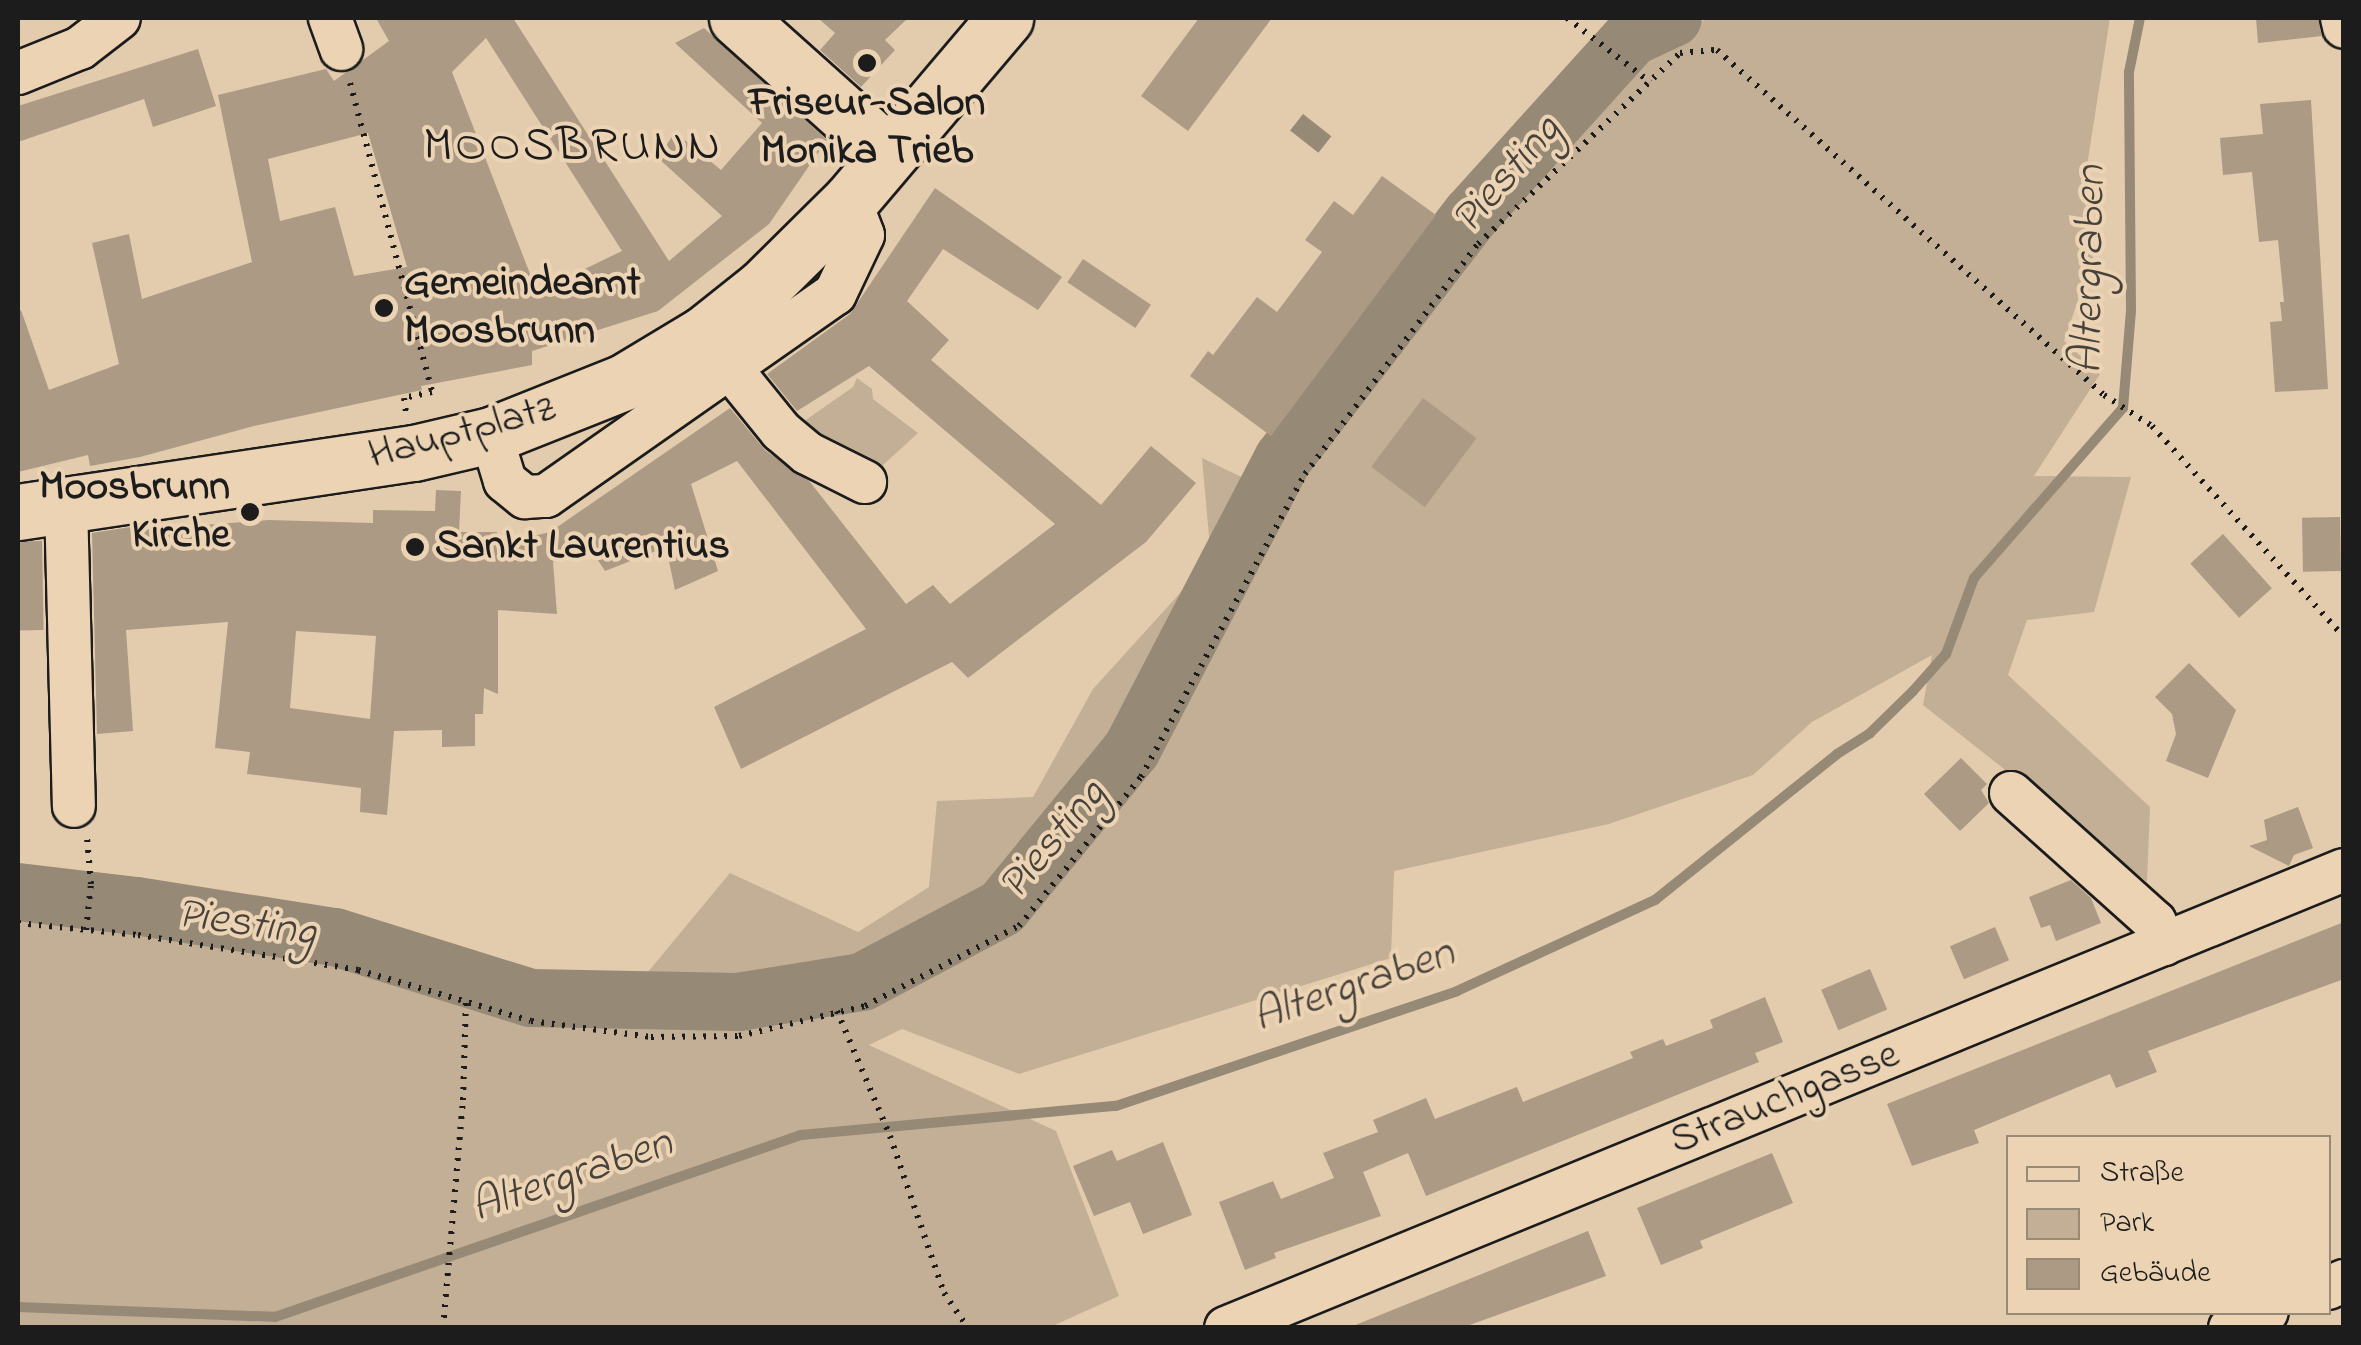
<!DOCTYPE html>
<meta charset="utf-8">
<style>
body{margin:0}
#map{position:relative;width:2361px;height:1345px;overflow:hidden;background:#e3ccad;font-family:"Indie Flower",sans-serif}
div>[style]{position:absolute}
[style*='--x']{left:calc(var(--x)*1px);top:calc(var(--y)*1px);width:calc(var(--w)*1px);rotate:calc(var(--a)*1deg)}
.green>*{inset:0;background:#c2af95}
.water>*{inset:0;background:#968976;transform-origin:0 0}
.stream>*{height:10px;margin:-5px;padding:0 5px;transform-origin:5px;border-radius:5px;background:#968976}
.river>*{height:58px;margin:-29px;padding:0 29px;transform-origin:29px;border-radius:29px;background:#968976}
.building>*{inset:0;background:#ac9a85;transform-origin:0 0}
.path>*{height:6px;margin-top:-3px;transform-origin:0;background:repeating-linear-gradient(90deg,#1c1c1c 0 2.5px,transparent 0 10.5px)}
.roads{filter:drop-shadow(2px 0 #1c1c1c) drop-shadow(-2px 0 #1c1c1c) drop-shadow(0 2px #1c1c1c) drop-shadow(0 -2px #1c1c1c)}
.minor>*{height:42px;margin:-21px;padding:0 21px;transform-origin:21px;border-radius:21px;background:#ebd3b3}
.major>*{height:55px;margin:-27.5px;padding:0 27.5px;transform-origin:27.5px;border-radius:27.5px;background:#ebd3b3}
.dots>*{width:28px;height:28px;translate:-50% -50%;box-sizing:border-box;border:5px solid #ebd3b3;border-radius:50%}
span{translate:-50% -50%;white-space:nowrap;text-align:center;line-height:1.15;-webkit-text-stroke:8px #ebd3b3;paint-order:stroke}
.poi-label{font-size:42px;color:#1c1c1c;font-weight:700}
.left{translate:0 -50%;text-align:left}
.right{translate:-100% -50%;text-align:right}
.street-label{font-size:42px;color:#1c1c1c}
.water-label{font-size:45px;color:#47423c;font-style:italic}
.quarter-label{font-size:48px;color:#1c1c1c;letter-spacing:2.5px}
.frame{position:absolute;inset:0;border:20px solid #1c1c1c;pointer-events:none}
.legend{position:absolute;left:2006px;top:1135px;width:325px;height:180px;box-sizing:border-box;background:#ebd3b3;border:2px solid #988a77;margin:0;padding:12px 18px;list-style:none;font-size:30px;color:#1c1c1c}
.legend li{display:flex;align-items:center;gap:20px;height:50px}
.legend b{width:50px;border:2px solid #988a77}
</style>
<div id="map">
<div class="green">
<i style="clip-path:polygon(1709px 18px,2110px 18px,2087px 166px,2093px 257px,2064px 341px,2100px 374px,2034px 476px,2131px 477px,2094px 612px,2027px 620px,2008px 675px,2150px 807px,2147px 882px,1923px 705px,1932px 655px,1812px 722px,1753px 775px,1609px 824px,1394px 871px,1391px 958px,1019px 1074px,902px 1029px,869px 1045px,1056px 1131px,1119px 1296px,1048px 1328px,18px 1327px,18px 905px,628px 996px,730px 873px,858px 932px,929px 887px,937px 801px,1033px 797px,1093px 689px,1211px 559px,1202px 458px,1256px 484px,1286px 443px,1305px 461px,1461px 251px,1496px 214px,1488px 205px,1641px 52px)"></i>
<i style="clip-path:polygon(857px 378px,872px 389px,873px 399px,918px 433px,871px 476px,800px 424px,853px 387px)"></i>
</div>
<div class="water">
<i style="left:1303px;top:114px;width:36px;height:21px;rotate:38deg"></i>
</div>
<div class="stream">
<i style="--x:18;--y:1307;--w:257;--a:2.2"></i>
<i style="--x:275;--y:1317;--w:557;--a:-19.09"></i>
<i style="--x:801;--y:1135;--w:316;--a:-5.3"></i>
<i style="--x:1116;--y:1106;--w:360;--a:-18.6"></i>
<i style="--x:1457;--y:991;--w:218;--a:-24.7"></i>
<i style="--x:1655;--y:900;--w:233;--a:-38.7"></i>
<i style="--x:1837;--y:754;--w:39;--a:-32"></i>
<i style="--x:1870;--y:733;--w:60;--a:-44.3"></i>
<i style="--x:1913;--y:691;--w:50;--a:-48.3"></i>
<i style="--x:1946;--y:654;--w:81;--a:-69.8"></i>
<i style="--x:1974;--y:578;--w:226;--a:-48.8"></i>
<i style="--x:2123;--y:408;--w:97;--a:-85.3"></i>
<i style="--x:2131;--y:311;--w:239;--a:-90.5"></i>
<i style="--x:2129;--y:72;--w:55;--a:-78.5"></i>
</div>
<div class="river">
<i style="--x:18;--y:892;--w:119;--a:6.8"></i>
<i style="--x:136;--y:906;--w:201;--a:8.9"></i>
<i style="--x:335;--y:937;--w:205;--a:17.3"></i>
<i style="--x:531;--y:998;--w:207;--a:1.1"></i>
<i style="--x:738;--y:1002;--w:126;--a:-9.2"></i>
<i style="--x:862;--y:982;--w:158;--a:-27.9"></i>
<i style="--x:1002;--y:908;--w:205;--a:-50.7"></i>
<i style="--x:1132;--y:749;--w:327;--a:-62.5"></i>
<i style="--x:1283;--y:459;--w:308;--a:-52.4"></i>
<i style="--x:1471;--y:215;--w:240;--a:-47.9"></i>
<i style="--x:1632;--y:37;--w:45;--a:-24.9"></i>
</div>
<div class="building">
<i style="clip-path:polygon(evenodd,376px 18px,513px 18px,669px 261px,722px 216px,658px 158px,675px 132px,721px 170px,762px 123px,675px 43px,704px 28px,827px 140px,769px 224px,658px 311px,532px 351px,532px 365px,421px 386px,422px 390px,254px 426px,140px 457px,90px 466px,88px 455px,18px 472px,18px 311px,21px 310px,49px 390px,119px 364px,92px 243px,129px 234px,142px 299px,252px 262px,218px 95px,326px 69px,334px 81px,389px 41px,376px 18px,486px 38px,622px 251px,537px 292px,452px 72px,486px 38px,376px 18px,368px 133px,407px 267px,354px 276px,335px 207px,280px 221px,268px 159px,368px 133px)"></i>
<i style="clip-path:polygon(818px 18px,908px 18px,885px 40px,895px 50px,861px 87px,820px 50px,835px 33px)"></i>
<i style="clip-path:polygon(1199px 18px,1272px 18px,1188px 131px,1141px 96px)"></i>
<i style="clip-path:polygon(2256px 18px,2318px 18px,2322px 36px,2258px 43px)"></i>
<i style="clip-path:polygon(198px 49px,216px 106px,153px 127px,144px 99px,18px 142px,18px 106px)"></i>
<i style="clip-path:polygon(2311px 100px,2328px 389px,2275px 392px,2270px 322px,2282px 321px,2280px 302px,2284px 302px,2278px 240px,2259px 242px,2252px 172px,2223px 175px,2220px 138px,2263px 134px,2260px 104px)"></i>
<i style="clip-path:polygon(1382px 176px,1436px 215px,1271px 436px,1190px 376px,1208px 351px,1213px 355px,1257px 297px,1277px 312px,1322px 252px,1305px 240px,1334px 201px,1353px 215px)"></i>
<i style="clip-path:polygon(evenodd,935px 188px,1062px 277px,1038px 310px,943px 249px,907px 301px,949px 340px,931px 360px,1101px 505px,1151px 446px,1196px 483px,1146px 542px,968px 678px,952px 662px,741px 769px,714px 707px,866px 629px,737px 461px,691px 484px,718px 571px,675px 590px,666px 547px,605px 571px,588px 545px,553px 562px,557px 614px,498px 610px,498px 694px,484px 688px,483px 714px,475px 714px,475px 746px,442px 747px,442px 730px,394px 731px,387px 815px,360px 812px,361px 788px,247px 774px,250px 752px,215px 748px,228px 622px,126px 630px,133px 731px,97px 734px,92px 533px,137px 526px,138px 530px,269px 520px,373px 523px,373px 510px,435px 511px,436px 490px,461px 491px,459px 532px,497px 532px,497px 545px,550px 532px,730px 408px,765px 450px,810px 482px,906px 604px,933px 585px,950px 604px,1055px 524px,869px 366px,797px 411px,767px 374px,850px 314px,935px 188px,296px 631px,376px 636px,370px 719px,290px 708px,296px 631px)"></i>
<i style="left:1083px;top:259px;width:82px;height:28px;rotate:34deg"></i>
<i style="left:1423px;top:398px;width:67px;height:86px;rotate:37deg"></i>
<i style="left:2340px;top:517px;width:54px;height:38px;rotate:89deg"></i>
<i style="left:2223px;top:534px;width:73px;height:44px;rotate:48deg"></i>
<i style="left:42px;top:541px;width:89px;height:25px;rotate:89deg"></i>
<i style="clip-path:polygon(2189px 663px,2236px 710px,2208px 778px,2166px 761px,2176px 734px,2172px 714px,2155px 697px)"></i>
<i style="clip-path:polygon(1961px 758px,1987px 784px,1981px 790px,1989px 803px,1960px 831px,1924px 794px)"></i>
<i style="clip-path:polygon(2298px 807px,2313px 848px,2294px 855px,2289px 866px,2249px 846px,2267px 840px,2264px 820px)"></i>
<i style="clip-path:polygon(2071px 880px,2091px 898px,2101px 923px,2056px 941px,2050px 925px,2041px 928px,2029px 897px)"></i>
<i style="clip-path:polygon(2344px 922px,2344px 979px,2148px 1051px,2157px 1072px,2116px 1088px,2110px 1074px,1974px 1130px,1979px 1143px,1912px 1166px,1887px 1104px)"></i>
<i style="left:1995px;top:927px;width:36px;height:49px;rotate:67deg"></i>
<i style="left:1870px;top:969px;width:44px;height:53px;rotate:67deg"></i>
<i style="clip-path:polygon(1765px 997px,1783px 1042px,1755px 1053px,1759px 1062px,1426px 1196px,1408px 1153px,1363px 1172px,1381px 1216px,1274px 1253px,1276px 1258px,1245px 1270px,1219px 1202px,1273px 1181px,1281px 1199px,1334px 1178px,1323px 1153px,1378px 1132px,1373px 1120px,1426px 1098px,1435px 1119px,1517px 1087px,1523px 1102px,1633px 1058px,1630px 1052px,1663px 1039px,1666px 1046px,1713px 1028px,1710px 1020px)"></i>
<i style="clip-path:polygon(1163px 1142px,1192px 1215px,1143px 1234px,1130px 1202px,1094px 1216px,1073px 1166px,1112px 1150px,1117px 1161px)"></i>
<i style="clip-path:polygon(1772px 1153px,1793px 1203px,1700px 1241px,1703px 1248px,1661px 1265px,1637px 1208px)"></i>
<i style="clip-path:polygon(1588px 1231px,1606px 1276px,1461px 1328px,1348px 1328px)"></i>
</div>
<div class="path">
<i style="--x:1567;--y:18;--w:105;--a:37.6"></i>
<i style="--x:350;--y:83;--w:320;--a:75.1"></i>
<i style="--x:432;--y:392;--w:29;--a:168"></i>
<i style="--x:404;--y:398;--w:15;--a:82"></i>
<i style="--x:18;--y:923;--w:121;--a:5.7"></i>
<i style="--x:138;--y:935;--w:223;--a:9"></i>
<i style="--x:358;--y:970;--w:180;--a:16.4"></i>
<i style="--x:531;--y:1021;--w:121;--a:7.6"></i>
<i style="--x:651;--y:1037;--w:88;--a:-0.7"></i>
<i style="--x:739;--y:1036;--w:130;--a:-13.4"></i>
<i style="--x:865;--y:1006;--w:174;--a:-27.5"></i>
<i style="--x:1019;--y:926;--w:193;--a:-50.7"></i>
<i style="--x:1141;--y:777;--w:345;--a:-61.6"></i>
<i style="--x:1305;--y:474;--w:288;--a:-53.1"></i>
<i style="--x:1478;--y:244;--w:278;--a:-43.4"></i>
<i style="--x:1680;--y:53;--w:37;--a:-5"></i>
<i style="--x:1717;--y:50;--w:518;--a:41.72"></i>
<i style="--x:2104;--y:395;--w:57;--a:32.9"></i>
<i style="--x:2152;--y:426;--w:285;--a:47.7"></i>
<i style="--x:86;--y:930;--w:46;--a:-83.8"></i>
<i style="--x:91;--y:884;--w:47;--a:-94.9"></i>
<i style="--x:837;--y:1011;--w:136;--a:67"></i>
<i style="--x:890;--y:1136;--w:166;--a:71"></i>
<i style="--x:944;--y:1293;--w:42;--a:55.6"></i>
<i style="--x:443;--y:1328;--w:229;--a:-85"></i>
<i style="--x:463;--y:1100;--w:100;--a:-88.3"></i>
</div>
<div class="roads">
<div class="minor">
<i style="--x:330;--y:18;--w:33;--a:70"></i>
<i style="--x:2342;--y:18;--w:9;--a:77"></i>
<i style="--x:18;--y:73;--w:67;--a:-22"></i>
<i style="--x:80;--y:48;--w:49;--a:-37.6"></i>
<i style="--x:713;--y:347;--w:108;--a:51"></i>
<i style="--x:781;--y:431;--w:34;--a:40"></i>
<i style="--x:807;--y:453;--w:65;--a:26.6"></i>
<i style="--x:491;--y:435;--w:48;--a:73.1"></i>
<i style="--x:505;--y:481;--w:26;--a:39"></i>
<i style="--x:525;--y:497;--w:21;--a:-3"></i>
<i style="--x:546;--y:496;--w:353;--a:-35"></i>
<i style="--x:835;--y:294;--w:65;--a:-64.6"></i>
<i style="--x:863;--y:235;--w:36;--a:-111"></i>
<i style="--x:66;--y:504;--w:302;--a:88.5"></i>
<i style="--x:2011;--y:793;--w:193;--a:41.9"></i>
<i style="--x:2155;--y:922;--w:24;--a:68"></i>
<i style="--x:2328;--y:1288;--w:17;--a:-24"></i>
<i style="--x:1226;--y:1328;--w:1208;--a:-22.28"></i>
<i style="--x:2230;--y:1328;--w:40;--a:-23.4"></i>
</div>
<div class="major">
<i style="--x:737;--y:18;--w:203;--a:41.8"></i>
<i style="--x:18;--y:512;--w:400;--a:-8.5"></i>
<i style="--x:414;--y:453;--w:79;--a:-13.2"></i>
<i style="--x:491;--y:435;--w:143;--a:-21.7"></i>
<i style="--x:624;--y:382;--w:93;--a:-31"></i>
<i style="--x:704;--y:334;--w:75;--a:-38.5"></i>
<i style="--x:763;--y:287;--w:122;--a:-44.7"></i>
<i style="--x:850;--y:201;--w:240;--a:-49.7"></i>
</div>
</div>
<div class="dots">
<i style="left:867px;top:63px;background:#1c1c1c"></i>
<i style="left:384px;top:308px;background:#1c1c1c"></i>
<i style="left:250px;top:512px;background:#1c1c1c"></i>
<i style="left:415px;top:547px;background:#1c1c1c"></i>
</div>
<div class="poi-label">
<span style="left:867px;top:128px">Friseur-Salon<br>Monika Trieb</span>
<span class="left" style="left:404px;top:308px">Gemeindeamt<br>Moosbrunn</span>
<span class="right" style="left:230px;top:512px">Moosbrunn<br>Kirche</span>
<span class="left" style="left:435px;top:547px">Sankt Laurentius</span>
</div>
<div class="street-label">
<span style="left:462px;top:433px;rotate:-15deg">Hauptplatz</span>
<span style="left:1785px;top:1099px;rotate:-22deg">Strauchgasse</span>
</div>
<div class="water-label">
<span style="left:1508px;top:176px;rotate:-49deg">Piesting</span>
<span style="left:2091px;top:270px;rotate:-89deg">Altergraben</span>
<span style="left:1054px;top:841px;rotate:-50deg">Piesting</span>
<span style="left:246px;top:925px;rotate:8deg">Piesting</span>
<span style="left:1354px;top:987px;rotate:-19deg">Altergraben</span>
<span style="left:572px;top:1177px;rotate:-19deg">Altergraben</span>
</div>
<div class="quarter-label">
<span style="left:573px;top:148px">MOOSBRUNN</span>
</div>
<div class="frame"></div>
<ul class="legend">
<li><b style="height:12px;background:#ebd3b3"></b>Straße</li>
<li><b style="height:28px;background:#c2af95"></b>Park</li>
<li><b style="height:28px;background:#ac9a85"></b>Gebäude</li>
</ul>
</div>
